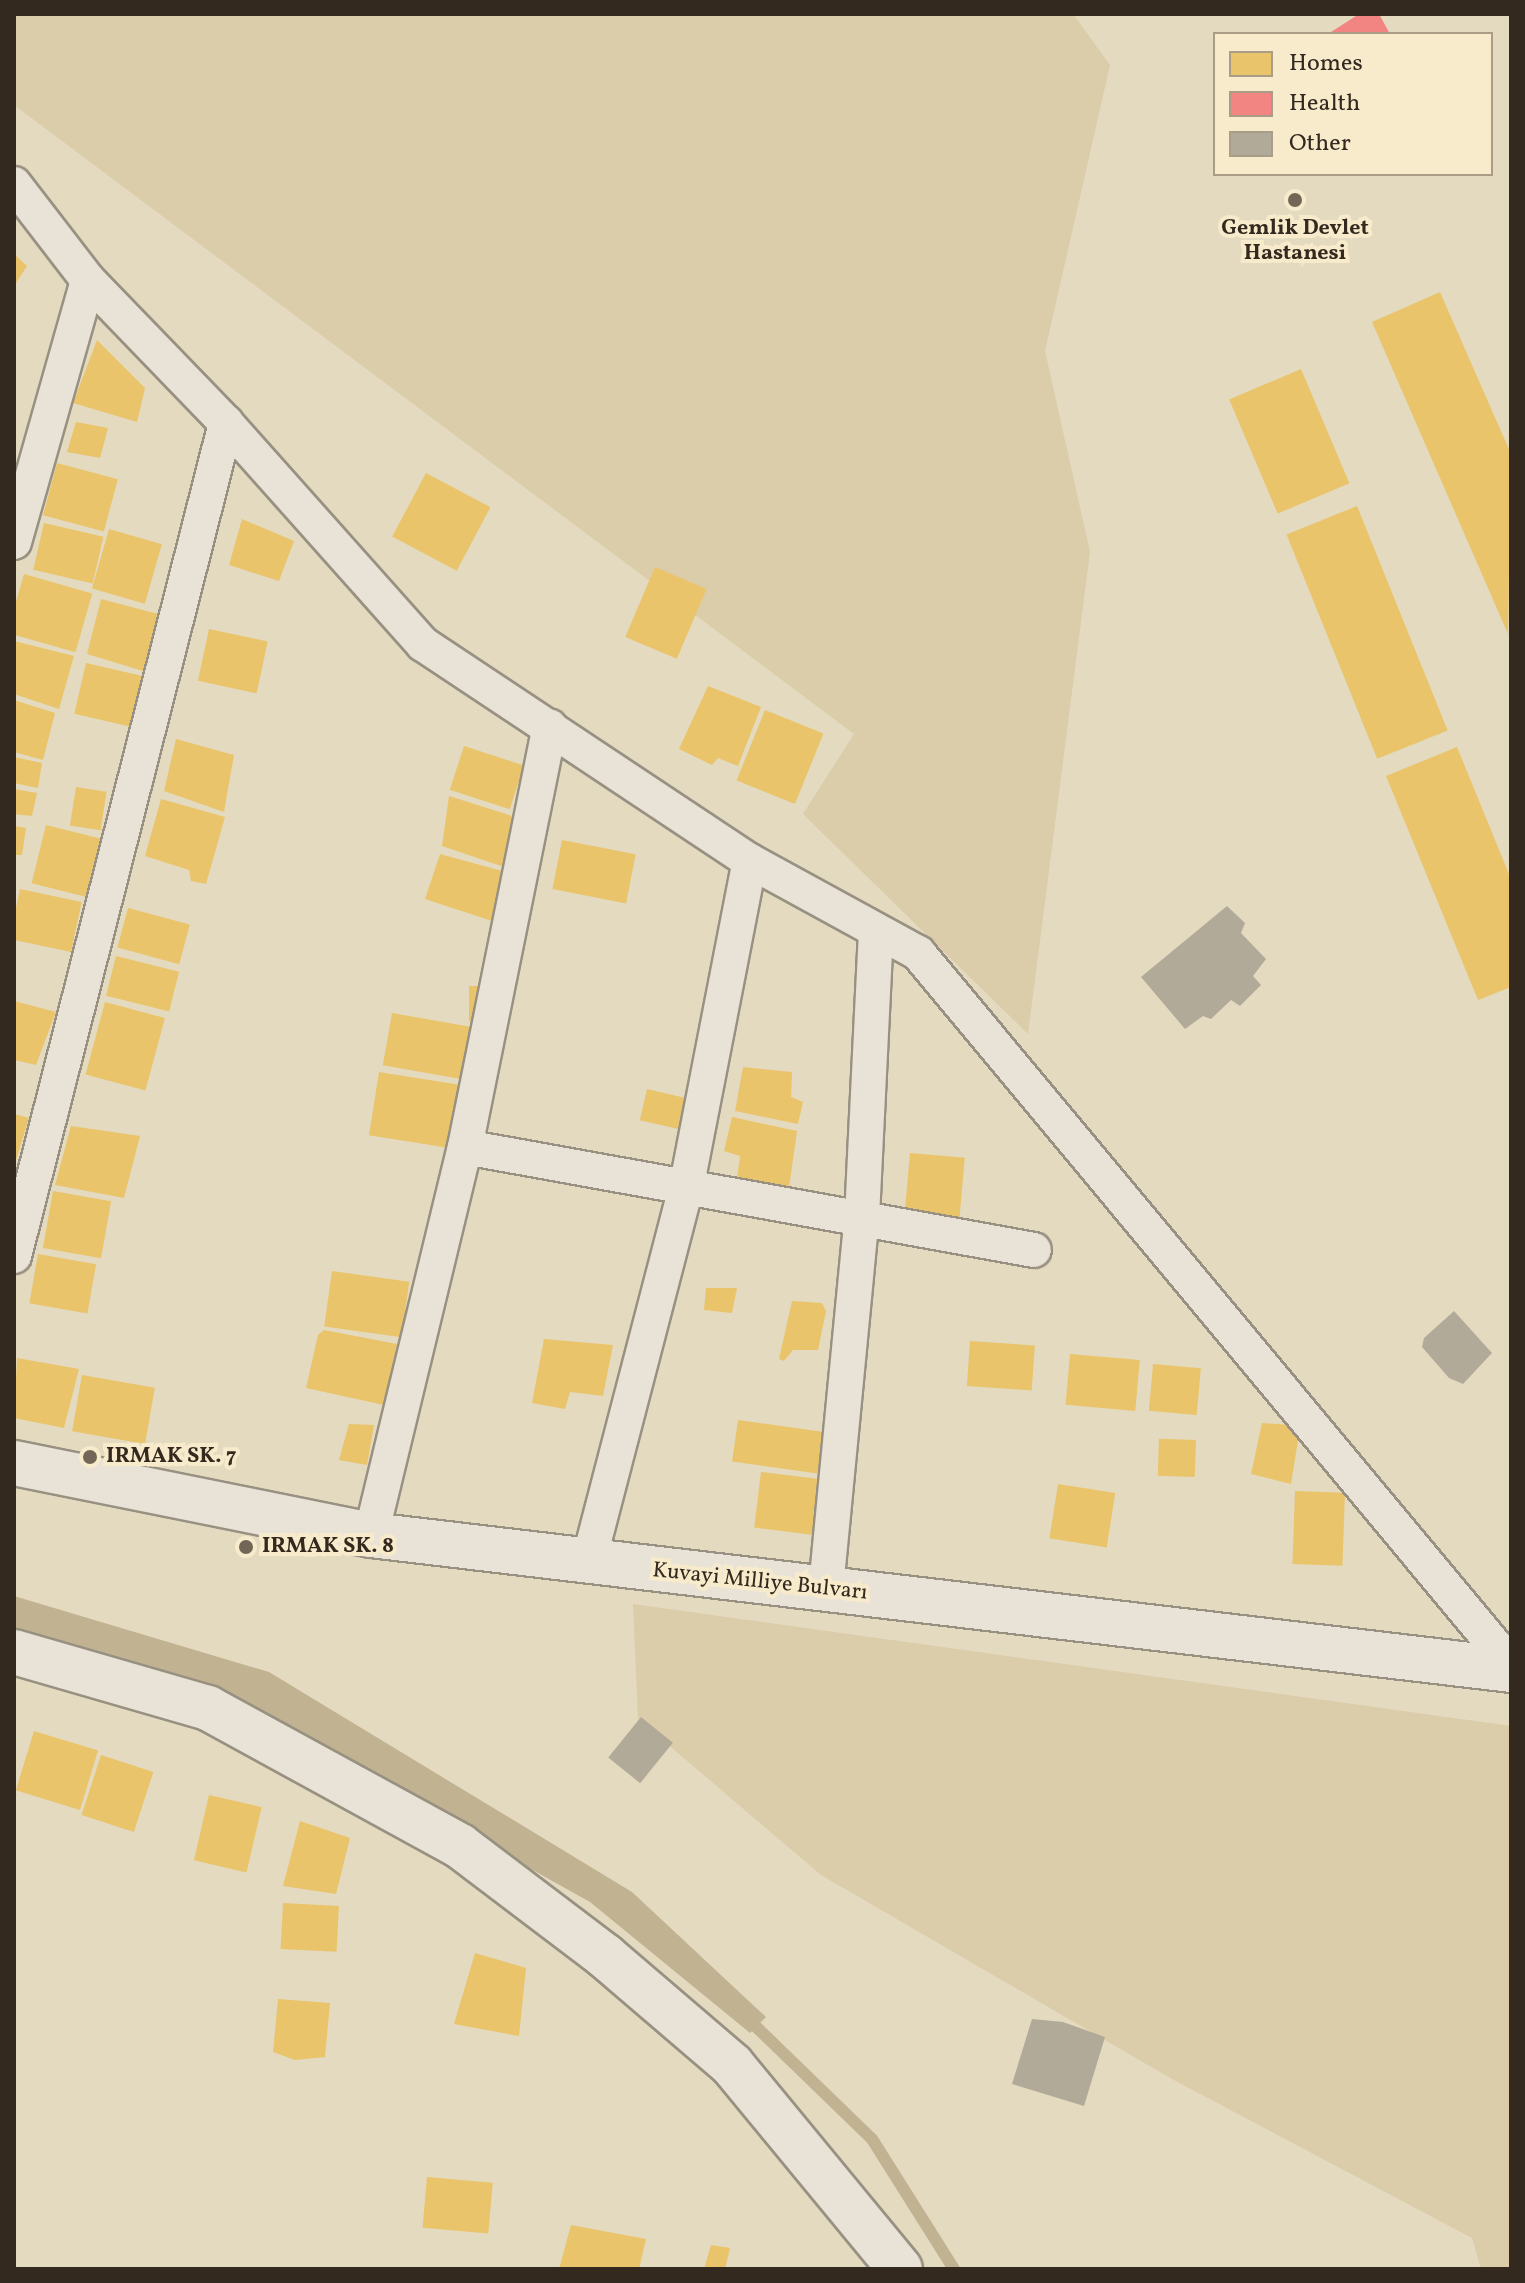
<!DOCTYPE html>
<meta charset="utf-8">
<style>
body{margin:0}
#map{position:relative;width:1525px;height:2283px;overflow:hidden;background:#e4dac0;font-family:Vollkorn,serif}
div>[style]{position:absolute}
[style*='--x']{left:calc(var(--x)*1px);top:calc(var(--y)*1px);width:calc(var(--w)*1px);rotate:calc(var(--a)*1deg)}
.green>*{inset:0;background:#dbccaa}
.water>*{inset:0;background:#c1b392}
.homes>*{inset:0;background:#e9c46a;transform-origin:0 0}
.health>*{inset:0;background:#f28482}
.stream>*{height:12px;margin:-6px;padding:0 6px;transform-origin:6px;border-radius:6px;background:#c1b392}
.building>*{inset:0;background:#b2aa99;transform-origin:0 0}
.roads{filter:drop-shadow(2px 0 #989181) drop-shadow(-2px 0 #989181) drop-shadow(0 2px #989181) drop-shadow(0 -2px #989181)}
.street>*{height:34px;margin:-17px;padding:0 17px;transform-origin:17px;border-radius:17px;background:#e8e3d6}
.secondary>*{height:44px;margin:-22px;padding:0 22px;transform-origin:22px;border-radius:22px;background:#e8e3d6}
.dots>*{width:22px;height:22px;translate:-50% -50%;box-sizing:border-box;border:4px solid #f7ebcc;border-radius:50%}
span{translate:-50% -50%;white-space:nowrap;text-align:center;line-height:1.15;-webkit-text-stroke:8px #f7ebcc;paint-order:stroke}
.poi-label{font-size:22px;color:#34291f;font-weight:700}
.left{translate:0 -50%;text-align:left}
.street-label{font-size:22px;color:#34291f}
.frame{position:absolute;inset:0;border:16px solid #34291f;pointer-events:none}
.legend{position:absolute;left:1213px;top:32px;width:280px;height:144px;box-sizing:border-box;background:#f7ebcc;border:2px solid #a99d87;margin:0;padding:10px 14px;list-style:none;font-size:24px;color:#34291f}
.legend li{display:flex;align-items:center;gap:16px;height:40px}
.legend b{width:40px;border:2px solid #a99d87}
</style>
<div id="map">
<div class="green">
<i style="clip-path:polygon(14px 14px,1073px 14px,1110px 65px,1045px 351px,1090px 552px,1028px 1034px,803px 814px,854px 734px,14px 105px)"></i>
<i style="clip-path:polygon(633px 1604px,1511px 1726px,1511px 2269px,1481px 2269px,1472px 2238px,1172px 2079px,821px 1875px,638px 1719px)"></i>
</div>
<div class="water">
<i style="clip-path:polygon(14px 1596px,269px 1672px,632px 1892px,766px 2017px,750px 2033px,590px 1902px,241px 1707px,14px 1638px)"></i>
</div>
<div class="homes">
<i style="clip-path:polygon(14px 254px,27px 266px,14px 286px)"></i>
<i style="clip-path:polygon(1440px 292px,1511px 454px,1508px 634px,1372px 322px)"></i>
<i style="clip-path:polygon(97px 340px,145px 388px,137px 422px,73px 403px)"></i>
<i style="left:1301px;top:369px;width:124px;height:78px;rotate:67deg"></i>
<i style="clip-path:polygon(76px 422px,108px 428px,100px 458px,67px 452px)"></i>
<i style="left:57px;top:463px;width:63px;height:54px;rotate:15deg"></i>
<i style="left:426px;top:473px;width:73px;height:72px;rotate:28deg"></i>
<i style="left:1357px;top:506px;width:242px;height:76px;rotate:68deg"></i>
<i style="clip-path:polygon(242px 519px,294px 541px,279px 581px,229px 565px)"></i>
<i style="left:44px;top:523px;width:61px;height:48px;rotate:13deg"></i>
<i style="left:109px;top:529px;width:55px;height:62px;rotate:16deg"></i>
<i style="left:655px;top:567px;width:56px;height:76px;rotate:23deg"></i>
<i style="left:24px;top:574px;width:71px;height:61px;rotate:16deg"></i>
<i style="clip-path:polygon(101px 599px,162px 615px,153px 674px,87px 654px)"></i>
<i style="left:209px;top:629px;width:60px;height:53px;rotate:12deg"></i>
<i style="clip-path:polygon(14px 641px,74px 656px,59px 709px,14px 694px)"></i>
<i style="left:86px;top:663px;width:68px;height:52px;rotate:13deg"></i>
<i style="clip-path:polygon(708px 686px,761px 707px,738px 766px,718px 758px,712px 765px,679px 749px)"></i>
<i style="clip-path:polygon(14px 700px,55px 713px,43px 760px,14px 752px)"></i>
<i style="left:765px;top:710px;width:63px;height:76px;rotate:22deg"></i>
<i style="clip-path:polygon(176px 739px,234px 755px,224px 812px,164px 791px)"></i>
<i style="left:464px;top:746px;width:63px;height:46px;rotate:18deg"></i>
<i style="clip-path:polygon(1457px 747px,1511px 879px,1511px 987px,1478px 1000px,1386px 776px)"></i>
<i style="clip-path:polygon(14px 757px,42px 763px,38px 788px,14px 783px)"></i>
<i style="left:76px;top:787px;width:31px;height:39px;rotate:9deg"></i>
<i style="clip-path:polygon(14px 789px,37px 793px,32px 816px,14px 814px)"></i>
<i style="clip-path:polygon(449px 796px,512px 816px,504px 867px,442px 846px)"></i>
<i style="clip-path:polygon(161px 799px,225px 817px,206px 884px,191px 881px,189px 870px,145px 856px)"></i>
<i style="left:46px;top:825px;width:59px;height:60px;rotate:14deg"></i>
<i style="clip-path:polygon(14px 826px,26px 828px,22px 855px,14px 855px)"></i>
<i style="left:562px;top:840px;width:75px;height:50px;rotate:11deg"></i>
<i style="clip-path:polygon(440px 854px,502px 871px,492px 921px,425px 899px)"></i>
<i style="left:20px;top:889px;width:63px;height:51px;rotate:12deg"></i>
<i style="left:128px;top:908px;width:64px;height:41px;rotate:15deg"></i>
<i style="left:116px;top:956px;width:65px;height:41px;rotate:14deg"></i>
<i style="left:469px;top:986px;width:13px;height:35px"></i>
<i style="clip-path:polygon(14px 1001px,56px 1012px,36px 1065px,14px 1060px)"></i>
<i style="left:105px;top:1002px;width:62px;height:75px;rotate:15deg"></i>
<i style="left:392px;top:1013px;width:82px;height:53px;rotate:10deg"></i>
<i style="clip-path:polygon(743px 1067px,792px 1072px,791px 1097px,803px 1102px,798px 1124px,735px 1111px)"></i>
<i style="left:379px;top:1072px;width:83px;height:64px;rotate:9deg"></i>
<i style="left:647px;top:1089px;width:44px;height:32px;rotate:13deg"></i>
<i style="clip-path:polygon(14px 1114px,29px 1118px,15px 1163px,14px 1163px)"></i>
<i style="clip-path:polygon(732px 1117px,797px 1131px,788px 1195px,736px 1186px,740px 1156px,724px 1151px)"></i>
<i style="clip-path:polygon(71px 1126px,140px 1136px,124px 1198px,55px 1185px)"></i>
<i style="left:910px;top:1153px;width:55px;height:69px;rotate:5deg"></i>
<i style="left:53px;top:1191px;width:59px;height:58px;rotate:10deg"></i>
<i style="left:38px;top:1254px;width:59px;height:50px;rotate:10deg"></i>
<i style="left:332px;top:1271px;width:78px;height:56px;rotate:8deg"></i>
<i style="clip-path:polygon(706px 1288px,737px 1288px,732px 1313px,704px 1310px)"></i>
<i style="clip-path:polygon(792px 1301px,822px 1303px,826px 1311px,818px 1350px,793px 1350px,784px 1361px,779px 1359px)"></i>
<i style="clip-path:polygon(324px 1330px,397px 1344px,384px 1405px,306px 1388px,318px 1335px)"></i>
<i style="clip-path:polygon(544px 1339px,613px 1345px,603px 1396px,570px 1392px,565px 1409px,532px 1403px)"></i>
<i style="left:970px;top:1341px;width:65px;height:45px;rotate:4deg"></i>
<i style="left:1070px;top:1354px;width:70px;height:51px;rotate:5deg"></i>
<i style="clip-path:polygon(17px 1358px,79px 1369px,64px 1428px,14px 1418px)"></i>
<i style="left:1153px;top:1364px;width:48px;height:47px;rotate:5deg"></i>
<i style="left:82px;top:1375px;width:74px;height:57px;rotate:10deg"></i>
<i style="left:738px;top:1420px;width:90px;height:42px;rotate:8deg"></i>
<i style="clip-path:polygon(1262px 1423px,1291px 1425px,1292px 1433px,1299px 1434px,1291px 1484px,1251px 1474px)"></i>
<i style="clip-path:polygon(349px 1424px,374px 1425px,367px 1465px,339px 1460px)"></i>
<i style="left:1196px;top:1440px;width:37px;height:37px;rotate:92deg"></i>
<i style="left:761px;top:1472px;width:62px;height:56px;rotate:7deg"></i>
<i style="left:1058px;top:1484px;width:58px;height:55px;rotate:9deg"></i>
<i style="left:1295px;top:1491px;width:50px;height:73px;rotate:2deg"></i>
<i style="left:34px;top:1731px;width:67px;height:62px;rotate:17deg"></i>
<i style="left:101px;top:1755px;width:55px;height:63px;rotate:18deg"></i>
<i style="left:209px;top:1795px;width:54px;height:67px;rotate:13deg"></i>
<i style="clip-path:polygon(300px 1821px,350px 1838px,336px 1894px,283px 1886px)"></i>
<i style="left:283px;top:1903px;width:56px;height:46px;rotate:3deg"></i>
<i style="clip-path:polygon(475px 1953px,526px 1968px,519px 2036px,454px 2024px)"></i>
<i style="clip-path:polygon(278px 1999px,330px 2003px,325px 2057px,295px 2060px,273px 2052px)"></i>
<i style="left:427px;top:2177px;width:66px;height:51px;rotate:5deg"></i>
<i style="clip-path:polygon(571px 2225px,646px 2239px,639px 2269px,559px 2269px)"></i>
<i style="clip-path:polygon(711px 2245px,730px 2248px,725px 2269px,704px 2269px)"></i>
</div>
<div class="health">
<i style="clip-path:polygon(1359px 14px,1379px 14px,1390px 34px,1328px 34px)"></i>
</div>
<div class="stream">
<i style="--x:746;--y:2017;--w:175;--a:44.1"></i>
<i style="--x:872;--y:2139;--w:154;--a:57.8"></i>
</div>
<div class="building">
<i style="clip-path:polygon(1227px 906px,1245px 923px,1241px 933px,1266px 959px,1253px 976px,1261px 985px,1240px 1006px,1231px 1000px,1211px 1019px,1203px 1016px,1185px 1029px,1141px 977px)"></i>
<i style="clip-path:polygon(1454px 1311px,1492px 1353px,1463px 1384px,1449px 1378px,1422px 1347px,1424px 1338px)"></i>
<i style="left:641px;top:1717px;width:41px;height:52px;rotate:39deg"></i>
<i style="clip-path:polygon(1032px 2019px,1063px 2022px,1105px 2037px,1084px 2106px,1012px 2084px)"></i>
</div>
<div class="roads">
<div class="street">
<i style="--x:14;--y:184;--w:121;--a:52.4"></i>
<i style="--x:88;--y:280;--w:199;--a:46"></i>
<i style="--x:226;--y:423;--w:296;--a:48.3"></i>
<i style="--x:423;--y:644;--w:392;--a:33.6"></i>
<i style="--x:750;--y:861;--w:192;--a:28.7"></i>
<i style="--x:918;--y:953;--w:927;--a:50.21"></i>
<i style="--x:14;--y:542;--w:272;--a:-74.2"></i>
<i style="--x:465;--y:1147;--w:578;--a:10.26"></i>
<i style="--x:14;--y:1256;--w:860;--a:-75.72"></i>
<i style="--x:371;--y:1535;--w:399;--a:-76.4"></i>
<i style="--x:465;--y:1147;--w:429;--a:-78.6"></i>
<i style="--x:588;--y:1564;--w:388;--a:-75.4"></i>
<i style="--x:686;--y:1189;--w:334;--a:-79"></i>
<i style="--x:826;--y:1588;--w:373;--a:-84.5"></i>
<i style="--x:862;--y:1217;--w:285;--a:-87.2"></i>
</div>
<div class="secondary">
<i style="--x:14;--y:1463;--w:364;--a:11.4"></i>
<i style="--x:371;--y:1535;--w:1148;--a:6.75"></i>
<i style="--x:14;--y:1652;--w:202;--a:16.1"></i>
<i style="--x:208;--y:1708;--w:287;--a:28.7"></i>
<i style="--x:460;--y:1846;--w:182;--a:37.2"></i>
<i style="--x:605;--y:1956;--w:167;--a:40.6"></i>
<i style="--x:732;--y:2065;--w:264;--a:50.5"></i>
</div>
</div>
<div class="dots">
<i style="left:1295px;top:200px;background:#726757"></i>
<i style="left:90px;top:1457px;background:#726757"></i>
<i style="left:246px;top:1547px;background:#726757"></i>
</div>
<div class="poi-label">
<span style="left:1295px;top:241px">Gemlik Devlet<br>Hastanesi</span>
<span class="left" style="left:106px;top:1457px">IRMAK SK. 7</span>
<span class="left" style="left:262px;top:1547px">IRMAK SK. 8</span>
</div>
<div class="street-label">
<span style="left:760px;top:1582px;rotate:6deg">Kuvayi Milliye Bulvarı</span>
</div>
<div class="frame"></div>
<ul class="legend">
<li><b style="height:22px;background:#e9c46a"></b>Homes</li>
<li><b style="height:22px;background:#f28482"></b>Health</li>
<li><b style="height:22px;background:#b2aa99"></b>Other</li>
</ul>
</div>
